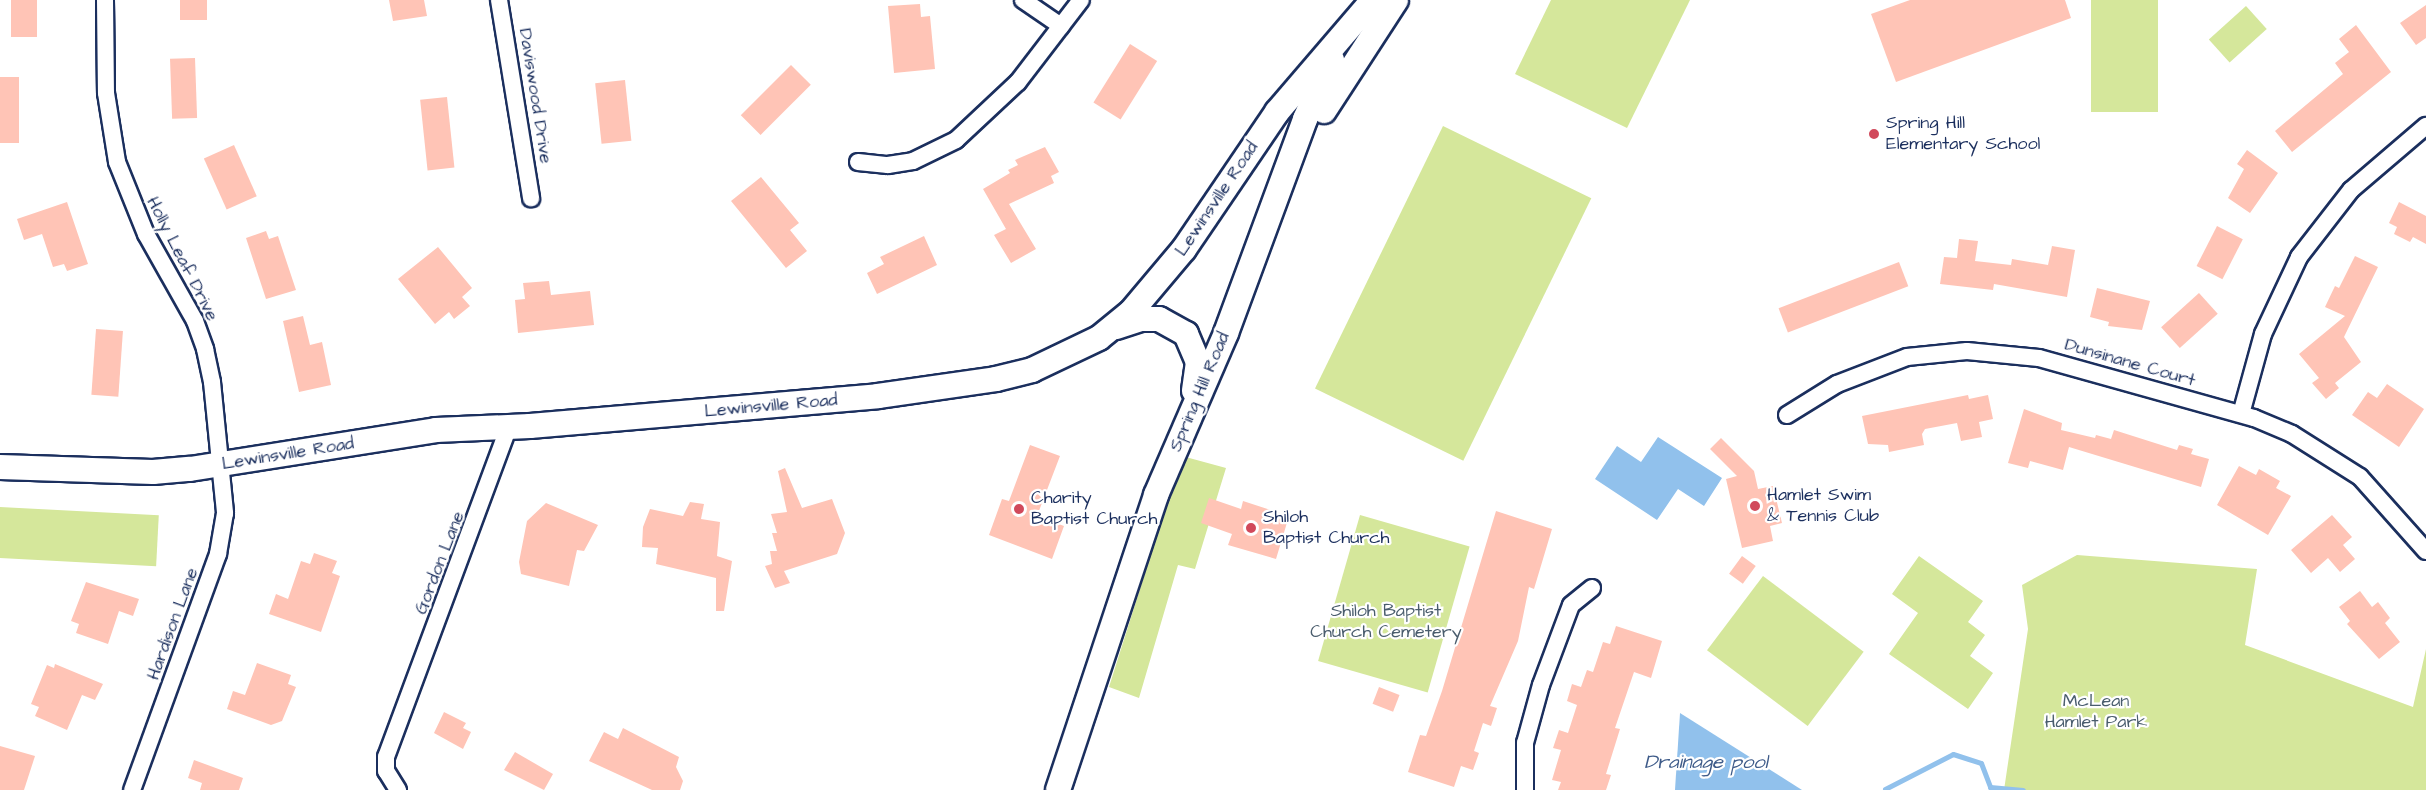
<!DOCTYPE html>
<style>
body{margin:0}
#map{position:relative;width:2426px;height:790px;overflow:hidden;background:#fff;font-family:"Architects Daughter",sans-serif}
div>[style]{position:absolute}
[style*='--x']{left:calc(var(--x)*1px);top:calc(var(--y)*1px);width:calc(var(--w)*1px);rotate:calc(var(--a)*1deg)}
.green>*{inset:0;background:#d5e79b;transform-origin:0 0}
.water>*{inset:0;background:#91c1ec}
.stream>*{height:5px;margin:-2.5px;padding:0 2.5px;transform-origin:2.5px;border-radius:2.5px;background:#91c1ec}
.building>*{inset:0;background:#ffc4b6;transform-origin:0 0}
.roads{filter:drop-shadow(2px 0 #1b2f5e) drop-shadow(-2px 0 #1b2f5e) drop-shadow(0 2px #1b2f5e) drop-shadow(0 -2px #1b2f5e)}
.minor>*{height:16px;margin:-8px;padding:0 8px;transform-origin:8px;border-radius:8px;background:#fff}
.secondary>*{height:24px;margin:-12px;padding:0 12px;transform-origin:12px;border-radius:12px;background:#fff}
.dots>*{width:16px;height:16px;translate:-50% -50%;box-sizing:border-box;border:3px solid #fff;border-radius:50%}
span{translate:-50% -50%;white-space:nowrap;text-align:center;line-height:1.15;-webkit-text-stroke:4.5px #fff;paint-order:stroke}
.street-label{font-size:18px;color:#1b2f5e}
.poi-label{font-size:18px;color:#1b2f5e}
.left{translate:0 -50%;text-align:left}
.park-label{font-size:18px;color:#4a5d6d}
.water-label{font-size:20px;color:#3e5b89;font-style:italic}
</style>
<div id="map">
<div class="green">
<i style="clip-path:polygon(1551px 0,1690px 0,1627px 128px,1515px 74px)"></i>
<i style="left:2091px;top:0;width:67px;height:112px"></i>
<i style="left:2246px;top:6px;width:31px;height:50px;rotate:48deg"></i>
<i style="left:1443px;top:126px;width:165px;height:292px;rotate:26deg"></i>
<i style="clip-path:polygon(1182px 456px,1226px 468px,1195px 569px,1178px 565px,1139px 698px,1109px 687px)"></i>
<i style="left:0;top:507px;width:159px;height:51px;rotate:3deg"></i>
<i style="left:1360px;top:515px;width:114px;height:152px;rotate:16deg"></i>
<i style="clip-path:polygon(2077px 555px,2257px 569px,2245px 645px,2413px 707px,2426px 649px,2426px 790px,2004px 790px,2028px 629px,2022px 585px)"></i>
<i style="clip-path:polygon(1919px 556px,1983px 601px,1968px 622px,1985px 635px,1970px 656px,1993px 673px,1968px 709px,1889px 654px,1918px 613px,1892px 594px)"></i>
<i style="left:1763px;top:576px;width:126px;height:93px;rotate:37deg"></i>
</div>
<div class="water">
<i style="clip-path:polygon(1658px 437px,1722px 478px,1704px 506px,1678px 489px,1657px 520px,1595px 479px,1617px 446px,1641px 462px)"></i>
<i style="clip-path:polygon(1680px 713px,1802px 790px,1675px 790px)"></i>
</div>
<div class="stream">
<i style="--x:1885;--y:789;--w:76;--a:-27.2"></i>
<i style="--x:1953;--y:754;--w:29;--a:18"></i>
<i style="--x:1981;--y:763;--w:26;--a:69"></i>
<i style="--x:1990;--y:787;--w:33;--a:5"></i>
</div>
<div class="building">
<i style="left:11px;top:0;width:26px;height:37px"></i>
<i style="left:180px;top:0;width:27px;height:20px"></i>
<i style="clip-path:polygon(389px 0,424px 0,427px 16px,393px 21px)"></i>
<i style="clip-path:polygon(1910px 0,2065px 0,2071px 18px,1896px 82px,1871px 14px)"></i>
<i style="clip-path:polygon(920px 4px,921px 17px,930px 16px,935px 69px,894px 73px,888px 6px)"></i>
<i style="clip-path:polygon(2426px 5px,2426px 38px,2416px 45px,2400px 23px)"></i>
<i style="clip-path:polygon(2356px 25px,2391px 72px,2292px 152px,2275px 131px,2343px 74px,2335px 63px,2349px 52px,2339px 39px)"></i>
<i style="left:1130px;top:44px;width:32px;height:69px;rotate:32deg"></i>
<i style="left:195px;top:58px;width:60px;height:25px;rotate:88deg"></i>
<i style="left:791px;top:65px;width:28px;height:71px;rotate:45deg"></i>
<i style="left:0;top:77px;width:19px;height:66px"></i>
<i style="left:625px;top:80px;width:61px;height:30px;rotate:84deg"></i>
<i style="left:447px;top:97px;width:71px;height:27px;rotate:84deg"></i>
<i style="left:234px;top:145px;width:56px;height:33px;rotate:66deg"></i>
<i style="clip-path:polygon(1045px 147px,1059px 172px,1051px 176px,1054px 183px,1009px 204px,1036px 249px,1011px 263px,994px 235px,1006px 229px,983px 189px,1010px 173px,1008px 170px,1018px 165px,1015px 160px)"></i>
<i style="clip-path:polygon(2247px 150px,2278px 173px,2250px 213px,2228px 198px,2244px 169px,2237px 164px)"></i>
<i style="clip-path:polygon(761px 177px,799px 223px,790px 230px,807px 251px,786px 268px,731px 201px)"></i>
<i style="clip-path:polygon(67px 202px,88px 264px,67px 271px,64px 264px,53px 267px,42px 234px,24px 240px,17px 219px)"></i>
<i style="clip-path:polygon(2399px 202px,2426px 216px,2426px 244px,2413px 237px,2410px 242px,2394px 234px,2397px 227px,2389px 223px)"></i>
<i style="left:2217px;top:226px;width:29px;height:45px;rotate:27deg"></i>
<i style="clip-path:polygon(266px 231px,269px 239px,278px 236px,296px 290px,266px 299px,246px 238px)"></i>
<i style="clip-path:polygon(924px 236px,937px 265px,877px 294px,867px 273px,884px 264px,880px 257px)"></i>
<i style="clip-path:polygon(1959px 239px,1978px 241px,1975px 261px,2011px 265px,2012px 259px,2048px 265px,2052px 246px,2075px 250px,2067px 297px,1994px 284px,1993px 290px,1940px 284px,1944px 257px,1957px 258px)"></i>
<i style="clip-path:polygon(438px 247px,472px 288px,462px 297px,470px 306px,454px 319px,449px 312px,435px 324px,398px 279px)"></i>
<i style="clip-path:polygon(2355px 256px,2378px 267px,2344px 337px,2361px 362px,2335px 383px,2339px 388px,2326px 399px,2312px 383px,2319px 378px,2299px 354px,2345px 316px,2325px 307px,2335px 286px,2339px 288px)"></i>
<i style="left:1899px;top:262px;width:26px;height:129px;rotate:69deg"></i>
<i style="clip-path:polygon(549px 281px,551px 295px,590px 291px,594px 325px,518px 333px,515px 300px,525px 299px,523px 283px)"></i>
<i style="clip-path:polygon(2097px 288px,2150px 301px,2142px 330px,2108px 326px,2109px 322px,2090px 317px)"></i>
<i style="left:2199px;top:293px;width:28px;height:51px;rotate:48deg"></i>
<i style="clip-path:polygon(303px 316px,310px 345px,322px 342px,331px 385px,299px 392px,283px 321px)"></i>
<i style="left:96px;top:329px;width:27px;height:66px;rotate:4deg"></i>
<i style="clip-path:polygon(2387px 384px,2424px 409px,2399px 447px,2352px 415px,2368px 392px,2377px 398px)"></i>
<i style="clip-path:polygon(1968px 395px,1969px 399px,1988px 395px,1993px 419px,1979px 422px,1982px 437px,1961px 441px,1957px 423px,1925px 429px,1922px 434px,1924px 445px,1889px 452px,1888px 445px,1868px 444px,1862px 416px)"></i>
<i style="clip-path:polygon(2024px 409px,2062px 423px,2061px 430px,2095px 438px,2096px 435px,2111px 439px,2114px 430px,2177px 450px,2179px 445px,2193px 449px,2191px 454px,2209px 459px,2201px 487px,2069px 447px,2063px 470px,2030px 461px,2028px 468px,2008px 463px)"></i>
<i style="clip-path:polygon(1721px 438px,1754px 471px,1758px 489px,1773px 486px,1782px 523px,1770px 526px,1773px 541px,1742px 548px,1726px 479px,1737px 476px,1710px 449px)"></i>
<i style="clip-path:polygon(1030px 445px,1060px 456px,1037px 516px,1064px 526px,1052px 559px,989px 535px,1002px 499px,1009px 501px)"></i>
<i style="clip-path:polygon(2239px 466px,2256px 475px,2259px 469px,2280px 481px,2276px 488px,2291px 496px,2268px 535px,2217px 505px)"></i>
<i style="clip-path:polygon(785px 468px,802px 508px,832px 499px,845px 533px,837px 554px,784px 571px,790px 583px,775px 588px,765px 566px,772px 564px,770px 551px,777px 551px,772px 533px,777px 533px,771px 514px,787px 512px,778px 471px)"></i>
<i style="clip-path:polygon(1209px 498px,1241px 509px,1243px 501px,1289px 516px,1276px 559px,1228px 545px,1232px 534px,1201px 523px)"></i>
<i style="clip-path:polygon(690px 502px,704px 504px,701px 519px,720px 522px,717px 556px,732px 561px,724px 611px,716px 611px,716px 578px,656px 564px,658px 548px,642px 547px,643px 527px,650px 509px,683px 516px)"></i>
<i style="clip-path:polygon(546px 503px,598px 525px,584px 551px,577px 550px,569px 586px,521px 574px,519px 562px,527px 521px)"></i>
<i style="clip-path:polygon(1496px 511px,1552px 529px,1534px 589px,1529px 587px,1518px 641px,1490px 706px,1497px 708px,1491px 726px,1483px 723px,1474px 751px,1479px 753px,1473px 770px,1461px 766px,1454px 787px,1408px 772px,1420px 735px,1426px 736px,1442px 691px)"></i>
<i style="clip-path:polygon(2332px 515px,2352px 537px,2343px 545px,2355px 559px,2340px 572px,2328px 558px,2311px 573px,2291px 550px)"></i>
<i style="clip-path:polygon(314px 553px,337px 561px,332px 573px,340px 576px,321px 632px,269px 614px,276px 594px,288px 599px,301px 561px,310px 564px)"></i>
<i style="left:1742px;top:556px;width:17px;height:22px;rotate:36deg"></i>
<i style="clip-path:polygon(86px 582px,139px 599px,133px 616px,119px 611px,108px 644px,76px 633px,79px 624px,71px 621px)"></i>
<i style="clip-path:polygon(2360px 591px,2372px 607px,2378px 602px,2390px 618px,2385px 623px,2400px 642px,2379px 659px,2347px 624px,2350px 621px,2339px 607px)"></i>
<i style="clip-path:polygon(1616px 626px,1662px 641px,1651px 678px,1634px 672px,1615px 728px,1620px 729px,1606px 774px,1611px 775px,1606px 790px,1558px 790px,1561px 782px,1552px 780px,1561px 750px,1553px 748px,1559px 730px,1568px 733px,1577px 705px,1567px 701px,1572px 684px,1581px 687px,1587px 670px,1593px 672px,1603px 642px,1610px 644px)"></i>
<i style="clip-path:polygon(257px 663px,291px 675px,288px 684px,296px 687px,282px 721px,271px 725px,227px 709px,233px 691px,245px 695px)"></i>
<i style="clip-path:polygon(55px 664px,103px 684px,95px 700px,82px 695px,67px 730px,35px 716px,39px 707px,31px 704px,47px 665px,54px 668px)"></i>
<i style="left:1379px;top:687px;width:22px;height:18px;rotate:21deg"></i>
<i style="clip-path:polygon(444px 712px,466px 723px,463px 728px,471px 732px,463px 749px,434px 733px)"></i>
<i style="clip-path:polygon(623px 728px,679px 757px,676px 767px,683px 781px,680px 790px,652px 790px,589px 761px,604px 732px,618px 739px)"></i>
<i style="clip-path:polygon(0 746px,35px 756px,24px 790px,0 790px)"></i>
<i style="clip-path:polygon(515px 752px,553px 774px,544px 790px,504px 770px)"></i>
<i style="clip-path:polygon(194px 760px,243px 778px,239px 790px,200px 790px,202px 783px,188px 778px)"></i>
</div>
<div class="roads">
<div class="minor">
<i style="--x:105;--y:0;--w:93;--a:89.4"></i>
<i style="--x:106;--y:93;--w:70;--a:80.9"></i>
<i style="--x:117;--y:162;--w:78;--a:68.1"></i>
<i style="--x:146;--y:234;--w:100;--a:60.6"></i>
<i style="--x:195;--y:321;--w:30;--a:70"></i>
<i style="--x:205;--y:349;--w:34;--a:78"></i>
<i style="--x:212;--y:382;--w:132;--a:84.3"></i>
<i style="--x:225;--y:513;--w:42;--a:99.7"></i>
<i style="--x:218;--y:554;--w:251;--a:110"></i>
<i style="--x:499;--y:0;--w:201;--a:80.8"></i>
<i style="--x:1023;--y:0;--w:46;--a:34.4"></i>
<i style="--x:858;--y:162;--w:30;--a:6"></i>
<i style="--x:888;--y:165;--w:25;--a:-9"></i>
<i style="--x:913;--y:161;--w:48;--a:-26"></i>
<i style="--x:956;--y:140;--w:85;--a:-43.1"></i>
<i style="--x:1018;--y:82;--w:103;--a:-52.5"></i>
<i style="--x:2241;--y:414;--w:83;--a:-74.6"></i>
<i style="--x:2263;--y:334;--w:85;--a:-64.9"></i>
<i style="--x:2299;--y:257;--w:85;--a:-52.2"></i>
<i style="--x:2351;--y:190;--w:99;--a:-40.5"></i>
<i style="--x:1787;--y:415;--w:59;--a:-31.8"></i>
<i style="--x:1837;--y:384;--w:75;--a:-21.1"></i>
<i style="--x:1907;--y:357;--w:60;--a:-5.7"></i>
<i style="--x:1967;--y:351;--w:72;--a:5.6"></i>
<i style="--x:2039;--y:358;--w:223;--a:15.6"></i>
<i style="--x:2254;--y:418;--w:41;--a:22.8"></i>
<i style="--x:2292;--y:434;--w:80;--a:32.3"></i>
<i style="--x:2360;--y:477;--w:99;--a:48.3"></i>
<i style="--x:398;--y:790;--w:22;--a:-122"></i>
<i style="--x:386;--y:771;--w:14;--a:-90"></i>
<i style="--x:386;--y:757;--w:352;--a:-69.6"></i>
<i style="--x:1525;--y:790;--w:47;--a:-90"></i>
<i style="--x:1525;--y:743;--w:60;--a:-74.6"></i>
<i style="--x:1541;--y:685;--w:85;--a:-69.4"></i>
<i style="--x:1571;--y:605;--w:27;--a:-39"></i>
</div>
<div class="secondary">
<i style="--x:1324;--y:111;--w:132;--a:-57"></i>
<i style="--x:1116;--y:327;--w:25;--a:-18"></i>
<i style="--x:1140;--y:319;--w:19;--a:0"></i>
<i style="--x:1159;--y:319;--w:31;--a:29"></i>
<i style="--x:1186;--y:334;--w:30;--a:67"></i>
<i style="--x:1198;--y:362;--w:29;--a:98"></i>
<i style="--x:0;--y:467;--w:153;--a:1.9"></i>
<i style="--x:153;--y:472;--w:37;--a:-5"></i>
<i style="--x:190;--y:469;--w:249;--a:-9"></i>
<i style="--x:436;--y:430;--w:94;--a:-2.4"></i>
<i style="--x:530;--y:426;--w:349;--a:-4.9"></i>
<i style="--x:878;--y:396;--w:119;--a:-8.2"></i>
<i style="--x:996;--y:379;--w:37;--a:-14"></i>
<i style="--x:1032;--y:370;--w:74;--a:-25.5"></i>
<i style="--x:1099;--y:338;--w:41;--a:-39.1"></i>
<i style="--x:1131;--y:312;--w:82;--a:-49.9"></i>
<i style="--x:1184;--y:249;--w:166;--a:-55.8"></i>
<i style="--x:1277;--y:112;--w:148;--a:-49.4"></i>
<i style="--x:1058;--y:790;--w:311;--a:-71.6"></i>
<i style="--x:1156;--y:495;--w:176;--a:-66.6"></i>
<i style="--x:1226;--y:333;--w:228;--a:-69.7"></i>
<i style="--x:1305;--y:119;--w:65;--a:-65.4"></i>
</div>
</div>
<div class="dots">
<i style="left:1874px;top:134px;background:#d1495b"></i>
<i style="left:1755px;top:506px;background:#d1495b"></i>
<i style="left:1019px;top:509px;background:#d1495b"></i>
<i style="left:1251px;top:528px;background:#d1495b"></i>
</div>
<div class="street-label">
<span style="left:535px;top:96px;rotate:81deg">Daviswood Drive</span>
<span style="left:1217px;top:199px;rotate:-56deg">Lewinsville Road</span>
<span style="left:182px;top:259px;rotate:63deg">Holly Leaf Drive</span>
<span style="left:2130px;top:363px;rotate:16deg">Dunsinane Court</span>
<span style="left:1200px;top:392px;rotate:-67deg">Spring Hill Road</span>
<span style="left:771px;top:406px;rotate:-5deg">Lewinsville Road</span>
<span style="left:288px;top:454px;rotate:-9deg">Lewinsville Road</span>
<span style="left:440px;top:563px;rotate:-69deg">Gordon Lane</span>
<span style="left:173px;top:624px;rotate:-70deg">Hardison Lane</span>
</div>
<div class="poi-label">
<span class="left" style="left:1886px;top:134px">Spring Hill<br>Elementary School</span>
<span class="left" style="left:1767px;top:506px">Hamlet Swim<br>&amp; Tennis Club</span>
<span class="left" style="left:1031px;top:509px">Charity<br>Baptist Church</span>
<span class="left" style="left:1263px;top:528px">Shiloh<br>Baptist Church</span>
</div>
<div class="park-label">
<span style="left:1386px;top:622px">Shiloh Baptist<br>Church Cemetery</span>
<span style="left:2096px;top:712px">McLean<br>Hamlet Park</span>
</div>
<div class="water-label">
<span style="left:1706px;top:762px">Drainage pool</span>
</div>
</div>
